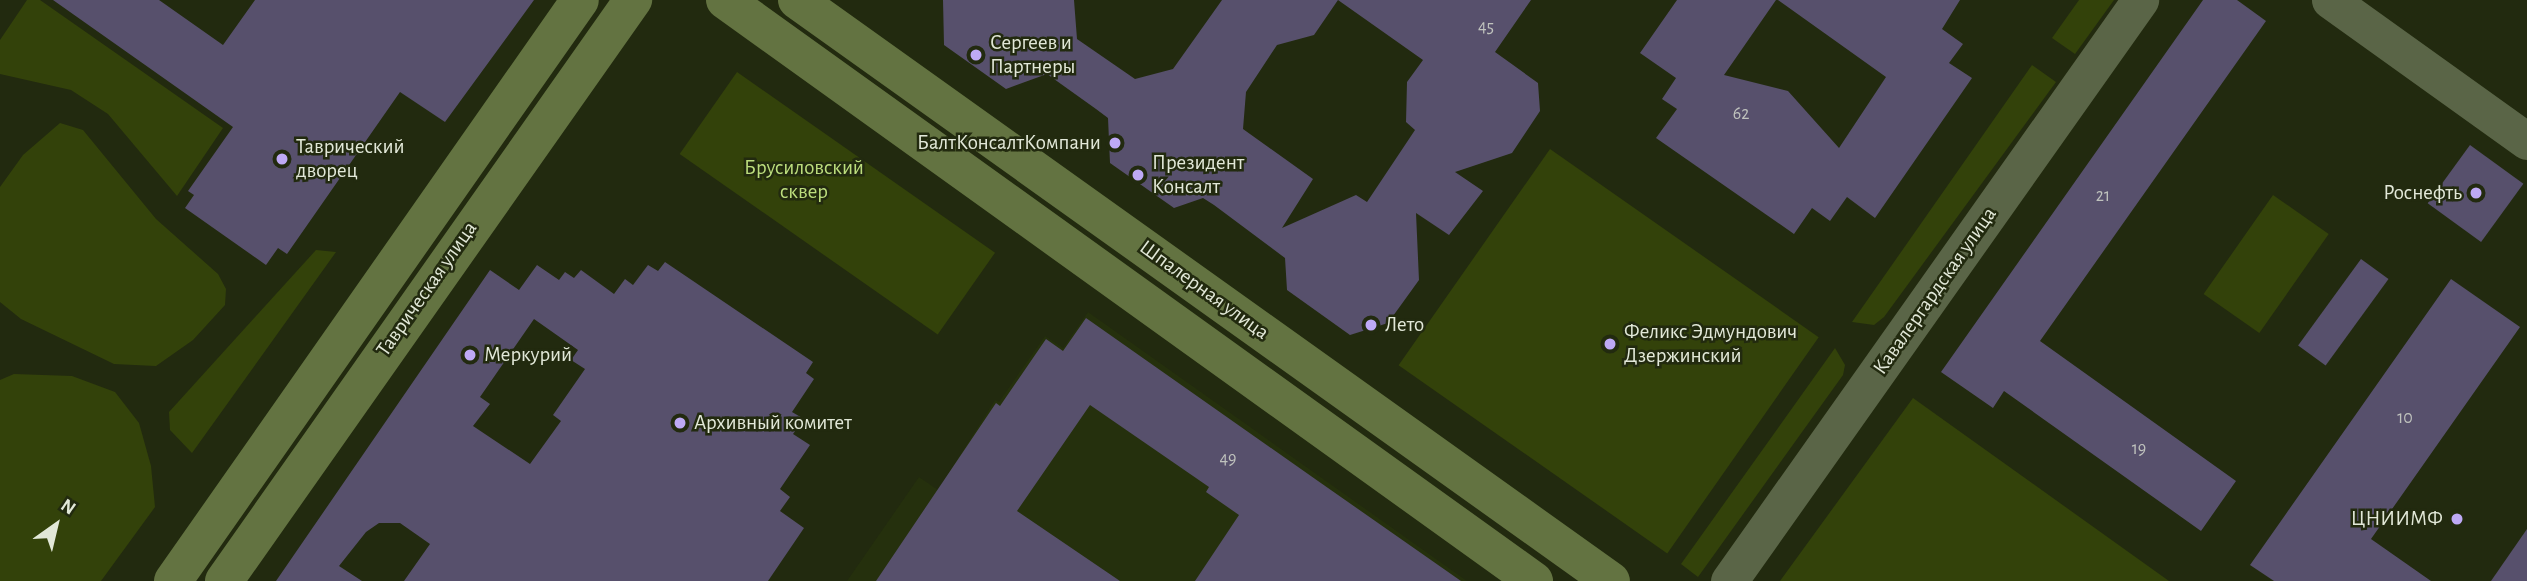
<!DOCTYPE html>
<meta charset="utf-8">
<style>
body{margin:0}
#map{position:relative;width:2527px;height:581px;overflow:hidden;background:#222a0f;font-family:"Alegreya Sans",sans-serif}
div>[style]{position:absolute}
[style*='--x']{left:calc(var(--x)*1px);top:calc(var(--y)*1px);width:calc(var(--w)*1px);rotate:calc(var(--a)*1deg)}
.built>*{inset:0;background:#25300d}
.green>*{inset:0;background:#33420a;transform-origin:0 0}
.building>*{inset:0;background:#57506c;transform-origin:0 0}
.street>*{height:37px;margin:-18.5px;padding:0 18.5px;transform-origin:18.5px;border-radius:18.5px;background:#5a6547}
.secondary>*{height:38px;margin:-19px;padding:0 19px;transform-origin:19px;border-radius:19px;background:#637341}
.dots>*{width:19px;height:19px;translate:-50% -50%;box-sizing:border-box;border:4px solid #222a0f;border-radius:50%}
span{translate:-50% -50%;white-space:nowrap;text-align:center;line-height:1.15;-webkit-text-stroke:5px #222a0f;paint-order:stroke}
.number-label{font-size:18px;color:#bfc2bd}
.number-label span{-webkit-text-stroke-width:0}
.poi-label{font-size:21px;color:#e2e8d8}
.left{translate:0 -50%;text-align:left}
.right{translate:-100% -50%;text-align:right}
.park-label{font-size:21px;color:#bcdd7d}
.street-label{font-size:21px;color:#e2e8d8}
.north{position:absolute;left:21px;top:490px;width:70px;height:70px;-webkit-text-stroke:5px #222a0f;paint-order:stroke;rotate:34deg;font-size:19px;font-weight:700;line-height:28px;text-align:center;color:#e2e8d8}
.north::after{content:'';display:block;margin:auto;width:24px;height:32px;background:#e2e8d8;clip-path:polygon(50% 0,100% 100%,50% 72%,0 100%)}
</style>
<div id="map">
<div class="built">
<i style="clip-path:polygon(1088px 312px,1467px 581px,847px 581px,919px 477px,938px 490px,995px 400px,999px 402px,1045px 336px,1063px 348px)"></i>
</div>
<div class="green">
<i style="clip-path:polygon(27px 0,40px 0,223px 128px,177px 196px,108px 114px,71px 90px,0 74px,0 40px)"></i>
<i style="clip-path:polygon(2079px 0,2114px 0,2075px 54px,2052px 38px)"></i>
<i style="clip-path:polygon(2032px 65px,2056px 82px,1884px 317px,1874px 325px,1852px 322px)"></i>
<i style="left:737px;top:72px;width:315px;height:100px;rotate:35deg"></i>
<i style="clip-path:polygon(60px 123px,83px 130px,156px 219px,218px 274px,226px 289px,225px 305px,193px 340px,156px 366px,114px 364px,21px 319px,0 302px,0 187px,23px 155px)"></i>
<i style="left:1550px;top:149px;width:328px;height:264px;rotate:35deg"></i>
<i style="left:2273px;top:195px;width:68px;height:121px;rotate:35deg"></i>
<i style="clip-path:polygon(316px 250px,336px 252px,192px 453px,170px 430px,169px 412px)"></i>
<i style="clip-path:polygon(1835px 348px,1845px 365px,1843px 375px,1698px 577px,1681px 564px)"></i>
<i style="clip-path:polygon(14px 374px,72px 376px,115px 392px,139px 423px,151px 466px,155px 507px,101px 581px,0 581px,0 380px)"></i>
<i style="clip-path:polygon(1913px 398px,2169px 581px,1780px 581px)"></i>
</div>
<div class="building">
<i style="clip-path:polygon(53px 0,159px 0,223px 45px,255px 0,534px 0,445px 122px,400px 92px,287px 254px,278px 248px,266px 265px,185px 208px,194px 195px,188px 191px,233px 127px)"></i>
<i style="clip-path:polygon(943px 0,1074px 0,1077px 39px,1135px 79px,1173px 69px,1222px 0,1338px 0,1314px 35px,1277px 45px,1246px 92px,1243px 129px,1313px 179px,1282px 228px,1356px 195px,1367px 202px,1415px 130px,1406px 122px,1407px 82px,1423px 60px,1338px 0,1531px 0,1495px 52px,1538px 83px,1540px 111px,1512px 153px,1455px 172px,1483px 191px,1449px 235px,1416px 213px,1419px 280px,1388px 323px,1350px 335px,1287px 290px,1285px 258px,1214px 205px,1203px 198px,1174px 208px,1110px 163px,1108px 118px,1096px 109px,1047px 74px,1006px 89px,944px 45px)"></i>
<i style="clip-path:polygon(1677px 0,1776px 0,1724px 75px,1788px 91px,1839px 148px,1886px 77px,1778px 0,1960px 0,1942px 29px,1963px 44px,1949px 63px,1972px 78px,1875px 218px,1847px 197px,1830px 221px,1812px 208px,1794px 234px,1656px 138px,1677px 109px,1662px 99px,1676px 78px,1640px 53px)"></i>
<i style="clip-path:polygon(2203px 0,2237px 0,2266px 21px,2040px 341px,2236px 481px,2201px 531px,2004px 391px,1993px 408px,1941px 372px)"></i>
<i style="left:2470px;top:145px;width:66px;height:72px;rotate:36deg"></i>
<i style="left:2361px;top:259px;width:34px;height:107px;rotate:36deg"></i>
<i style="clip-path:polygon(evenodd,665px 262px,813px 362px,806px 373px,814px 379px,792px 412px,804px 419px,793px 434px,810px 445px,780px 489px,790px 497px,780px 511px,804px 528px,768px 581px,404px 581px,430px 544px,400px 523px,379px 523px,366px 532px,339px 566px,362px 581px,276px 581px,490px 270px,519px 290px,537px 265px,559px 280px,565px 272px,574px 278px,581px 270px,614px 294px,625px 279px,633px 285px,648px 265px,658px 271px,665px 262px,534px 319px,578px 350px,571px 360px,585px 369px,553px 415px,561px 421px,530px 464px,473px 426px,490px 404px,480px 397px,534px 319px)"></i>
<i style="clip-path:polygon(2451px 279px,2520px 327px,2371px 539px,2431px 581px,2274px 581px,2250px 565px)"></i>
<i style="clip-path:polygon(1086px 318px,1318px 481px,1461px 581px,1195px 581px,1239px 515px,1206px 492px,1209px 487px,1090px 405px,1017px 511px,1120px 581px,876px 581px,996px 403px,1000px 406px,1046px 339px,1063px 351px)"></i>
<i style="clip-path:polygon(2527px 529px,2527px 581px,2491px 581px)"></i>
</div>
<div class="street">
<i style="--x:2330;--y:0;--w:242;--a:35.6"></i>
<i style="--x:1729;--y:581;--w:712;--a:-54.72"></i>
</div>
<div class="secondary">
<i style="--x:725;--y:0;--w:996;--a:35.68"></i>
<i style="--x:797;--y:0;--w:1000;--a:35.52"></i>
<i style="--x:173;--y:581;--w:709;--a:-54.99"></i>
<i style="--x:224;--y:581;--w:711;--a:-54.86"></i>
</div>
<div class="dots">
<i style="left:976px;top:55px;background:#bea9f5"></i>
<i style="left:1115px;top:143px;background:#bea9f5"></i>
<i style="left:282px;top:159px;background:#bea9f5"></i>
<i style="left:1138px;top:175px;background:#bea9f5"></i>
<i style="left:2476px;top:193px;background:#bea9f5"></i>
<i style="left:1371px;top:325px;background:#bea9f5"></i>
<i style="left:1610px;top:344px;background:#bea9f5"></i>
<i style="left:470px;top:355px;background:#bea9f5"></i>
<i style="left:680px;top:423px;background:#bea9f5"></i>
<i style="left:2457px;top:519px;background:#bea9f5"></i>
</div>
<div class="number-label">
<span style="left:1486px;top:27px">45</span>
<span style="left:1741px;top:114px">62</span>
<span style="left:2103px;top:196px">21</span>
<span style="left:2405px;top:418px">10</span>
<span style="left:2139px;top:449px">19</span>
<span style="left:1228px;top:459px">49</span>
</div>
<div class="poi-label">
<span class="left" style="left:990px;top:55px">Сергеев и<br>Партнеры</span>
<span class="right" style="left:1101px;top:143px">БалтКонсалтКомпани</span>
<span class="left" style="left:296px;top:159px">Таврический<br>дворец</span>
<span class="left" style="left:1152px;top:175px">Президент<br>Консалт</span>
<span class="right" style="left:2462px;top:193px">Роснефть</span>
<span class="left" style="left:1385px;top:325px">Лето</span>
<span class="left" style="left:1624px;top:344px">Феликс Эдмундович<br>Дзержинский</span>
<span class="left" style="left:484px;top:355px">Меркурий</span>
<span class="left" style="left:694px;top:423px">Архивный комитет</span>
<span class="right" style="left:2443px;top:519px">ЦНИИМФ</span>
</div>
<div class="park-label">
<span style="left:804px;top:180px">Брусиловский<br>сквер</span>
</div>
<div class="street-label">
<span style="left:427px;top:289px;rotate:-55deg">Таврическая улица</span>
<span style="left:1204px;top:290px;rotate:36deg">Шпалерная улица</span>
<span style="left:1935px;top:291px;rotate:-55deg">Кавалергардская улица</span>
</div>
<div class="north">N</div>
</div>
